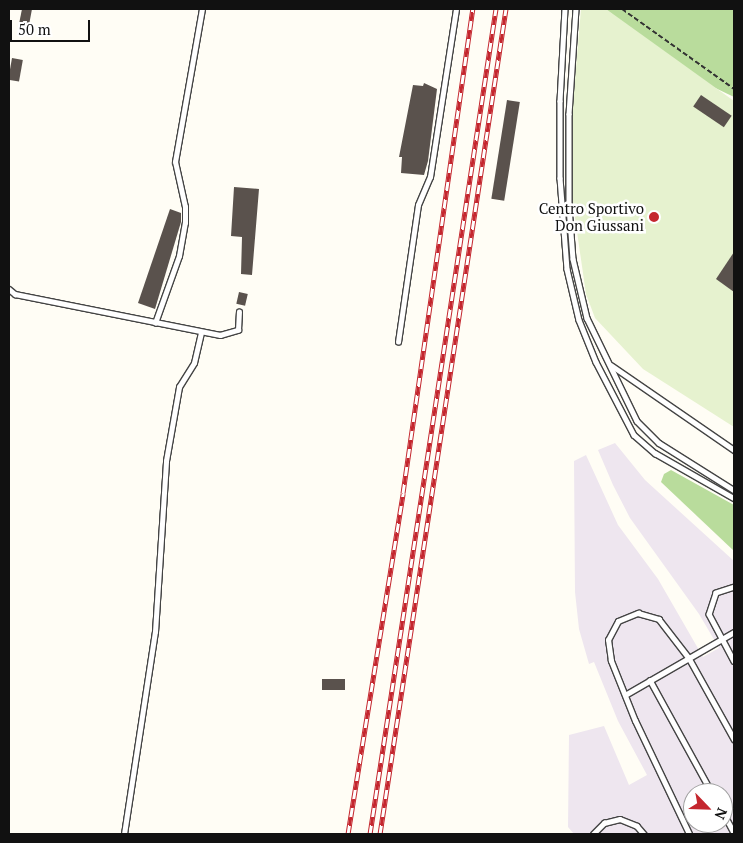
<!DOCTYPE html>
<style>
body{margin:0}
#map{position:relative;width:743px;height:843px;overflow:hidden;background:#fffdf5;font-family:"PT Serif",serif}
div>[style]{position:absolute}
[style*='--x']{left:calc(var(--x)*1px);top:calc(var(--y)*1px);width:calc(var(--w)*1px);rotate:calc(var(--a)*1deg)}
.industrial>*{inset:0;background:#eee6ef}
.forest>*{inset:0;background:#b9dc9c}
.pitch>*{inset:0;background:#e6f2cf}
.building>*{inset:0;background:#5a524d;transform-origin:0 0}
.path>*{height:2px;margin-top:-1px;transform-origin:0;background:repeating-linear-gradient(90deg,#333 0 5px,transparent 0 7.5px)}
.roads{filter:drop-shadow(1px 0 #444) drop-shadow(-1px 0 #444) drop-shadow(0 1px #444) drop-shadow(0 -1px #444)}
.service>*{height:4.5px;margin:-2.25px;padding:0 2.25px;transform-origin:2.25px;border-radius:2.25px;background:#fff}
.rail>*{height:5px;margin-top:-2.5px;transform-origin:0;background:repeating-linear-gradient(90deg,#fff 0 9px,#c4262e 0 18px);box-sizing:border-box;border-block:1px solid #c4262e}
.dots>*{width:14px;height:14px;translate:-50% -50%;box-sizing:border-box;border:2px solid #fff;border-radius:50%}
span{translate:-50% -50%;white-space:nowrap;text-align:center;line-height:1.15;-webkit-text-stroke:5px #fff;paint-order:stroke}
.poi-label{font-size:15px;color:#111}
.right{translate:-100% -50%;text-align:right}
.frame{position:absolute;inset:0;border:10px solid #111;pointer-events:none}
.north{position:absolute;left:683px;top:783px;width:50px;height:50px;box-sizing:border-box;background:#fff;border:1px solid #a0a0a0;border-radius:50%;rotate:114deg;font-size:14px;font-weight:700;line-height:20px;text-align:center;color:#111}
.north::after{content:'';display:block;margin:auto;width:18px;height:22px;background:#c4262e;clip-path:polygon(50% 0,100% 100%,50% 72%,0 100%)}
.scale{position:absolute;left:10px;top:20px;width:80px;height:22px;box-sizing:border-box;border:2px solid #111;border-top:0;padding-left:6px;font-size:15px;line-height:18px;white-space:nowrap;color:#111;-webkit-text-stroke:4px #fff;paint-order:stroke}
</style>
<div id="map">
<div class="industrial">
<i style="clip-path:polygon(evenodd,615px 443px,645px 480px,734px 561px,734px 834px,574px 834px,568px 827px,569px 735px,604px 726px,629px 785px,647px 775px,618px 721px,594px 662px,589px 664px,579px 629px,575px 592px,574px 461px,586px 455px,618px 525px,658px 579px,703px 657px,719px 648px,699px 614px,630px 518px,613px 485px,598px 450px,615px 443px,693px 793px,723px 793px,723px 823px,693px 823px,693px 793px)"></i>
</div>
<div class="forest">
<i style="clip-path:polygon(605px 9px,734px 9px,734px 97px,707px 84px)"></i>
<i style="clip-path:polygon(671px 470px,734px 505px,734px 551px,661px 482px,664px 474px)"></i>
</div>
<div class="pitch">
<i style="clip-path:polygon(581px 9px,606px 9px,734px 101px,734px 427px,643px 369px,595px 318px,586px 294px,572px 197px,573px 104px)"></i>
</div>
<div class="building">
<i style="clip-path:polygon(22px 9px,32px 9px,29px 25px,19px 24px)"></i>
<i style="left:12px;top:58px;width:11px;height:22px;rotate:10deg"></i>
<i style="clip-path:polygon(424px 83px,437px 89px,428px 161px,424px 175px,401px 173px,402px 157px,399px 157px,413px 85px,423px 86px)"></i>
<i style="left:701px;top:95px;width:37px;height:14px;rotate:34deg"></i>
<i style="left:507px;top:100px;width:13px;height:100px;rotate:9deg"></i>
<i style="clip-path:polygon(234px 187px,259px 189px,252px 275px,241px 274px,242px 237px,231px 236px)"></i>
<i style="clip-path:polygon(170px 209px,181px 213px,181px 222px,155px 309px,138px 303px)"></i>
<i style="clip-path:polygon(734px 252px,734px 292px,716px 279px)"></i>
<i style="left:239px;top:292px;width:9px;height:12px;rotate:13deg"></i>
<i style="left:345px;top:679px;width:11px;height:23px;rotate:90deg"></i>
</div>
<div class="path">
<i style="--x:622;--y:9;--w:138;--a:35.5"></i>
</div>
<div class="roads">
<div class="service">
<i style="--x:565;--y:9;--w:92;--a:93.1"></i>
<i style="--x:560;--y:101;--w:77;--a:90"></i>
<i style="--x:560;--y:178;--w:91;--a:85.6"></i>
<i style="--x:567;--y:269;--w:52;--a:76.8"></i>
<i style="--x:579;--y:320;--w:45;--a:68"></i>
<i style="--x:596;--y:362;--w:82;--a:62.5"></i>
<i style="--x:634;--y:435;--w:28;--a:41"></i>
<i style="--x:655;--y:453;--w:91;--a:29.7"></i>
<i style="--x:576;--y:9;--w:105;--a:93.8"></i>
<i style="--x:569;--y:114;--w:93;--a:90"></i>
<i style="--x:569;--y:207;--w:52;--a:85.6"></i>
<i style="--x:573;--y:259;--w:61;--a:76.7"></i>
<i style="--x:587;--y:318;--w:114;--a:64.1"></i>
<i style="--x:637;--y:421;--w:31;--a:45"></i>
<i style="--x:659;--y:443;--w:89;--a:32.1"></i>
<i style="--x:9;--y:289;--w:8;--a:40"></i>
<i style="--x:15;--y:294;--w:209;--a:11.3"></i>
<i style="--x:220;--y:335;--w:19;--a:-16"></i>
<i style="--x:238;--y:330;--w:18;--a:-87"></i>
<i style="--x:155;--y:323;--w:71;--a:-70.3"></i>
<i style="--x:179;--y:256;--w:34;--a:-80"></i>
<i style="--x:185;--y:223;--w:16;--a:-90"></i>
<i style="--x:185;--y:207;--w:46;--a:-102.5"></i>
<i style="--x:175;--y:162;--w:155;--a:-80"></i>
<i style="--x:398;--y:342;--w:138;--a:-81.7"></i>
<i style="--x:418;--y:205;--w:30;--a:-67"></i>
<i style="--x:430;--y:177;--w:170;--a:-81.2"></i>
<i style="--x:611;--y:365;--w:150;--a:34.6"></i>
<i style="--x:734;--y:587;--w:19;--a:162"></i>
<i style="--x:716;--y:593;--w:22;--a:108"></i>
<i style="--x:709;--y:614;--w:53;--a:62"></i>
<i style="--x:650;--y:680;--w:129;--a:61.2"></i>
<i style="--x:625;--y:695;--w:126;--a:-30"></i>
<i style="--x:723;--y:812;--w:24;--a:62"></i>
<i style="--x:124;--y:834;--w:204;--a:-81.3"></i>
<i style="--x:155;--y:632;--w:171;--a:-86.3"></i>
<i style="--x:166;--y:461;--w:75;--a:-80"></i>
<i style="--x:179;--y:387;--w:28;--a:-58"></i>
<i style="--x:194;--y:363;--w:31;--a:-77"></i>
<i style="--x:593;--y:834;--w:16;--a:-45"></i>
<i style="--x:604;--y:823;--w:16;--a:-14"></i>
<i style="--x:620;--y:819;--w:18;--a:22"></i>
<i style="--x:637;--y:826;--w:11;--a:49"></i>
<i style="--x:689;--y:834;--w:125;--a:-115.5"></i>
<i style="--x:635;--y:721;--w:65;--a:-111.8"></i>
<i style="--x:611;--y:661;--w:21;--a:-98"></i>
<i style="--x:608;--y:640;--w:21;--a:-62"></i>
<i style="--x:618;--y:621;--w:22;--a:-22"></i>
<i style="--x:638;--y:613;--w:22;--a:16"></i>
<i style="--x:659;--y:619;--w:49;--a:52.4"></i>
<i style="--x:689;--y:658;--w:93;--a:60.9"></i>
</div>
</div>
<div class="rail">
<i style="--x:348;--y:834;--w:345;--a:-80.8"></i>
<i style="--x:403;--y:493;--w:489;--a:-81.8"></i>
<i style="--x:370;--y:834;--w:835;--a:-81.32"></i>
<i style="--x:380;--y:834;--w:835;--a:-81.32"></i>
</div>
<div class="dots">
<i style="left:654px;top:217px;background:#c4262e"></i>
</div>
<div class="poi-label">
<span class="right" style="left:644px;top:217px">Centro Sportivo<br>Don Giussani</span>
</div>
<div class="frame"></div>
<div class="north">N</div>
<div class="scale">50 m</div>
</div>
